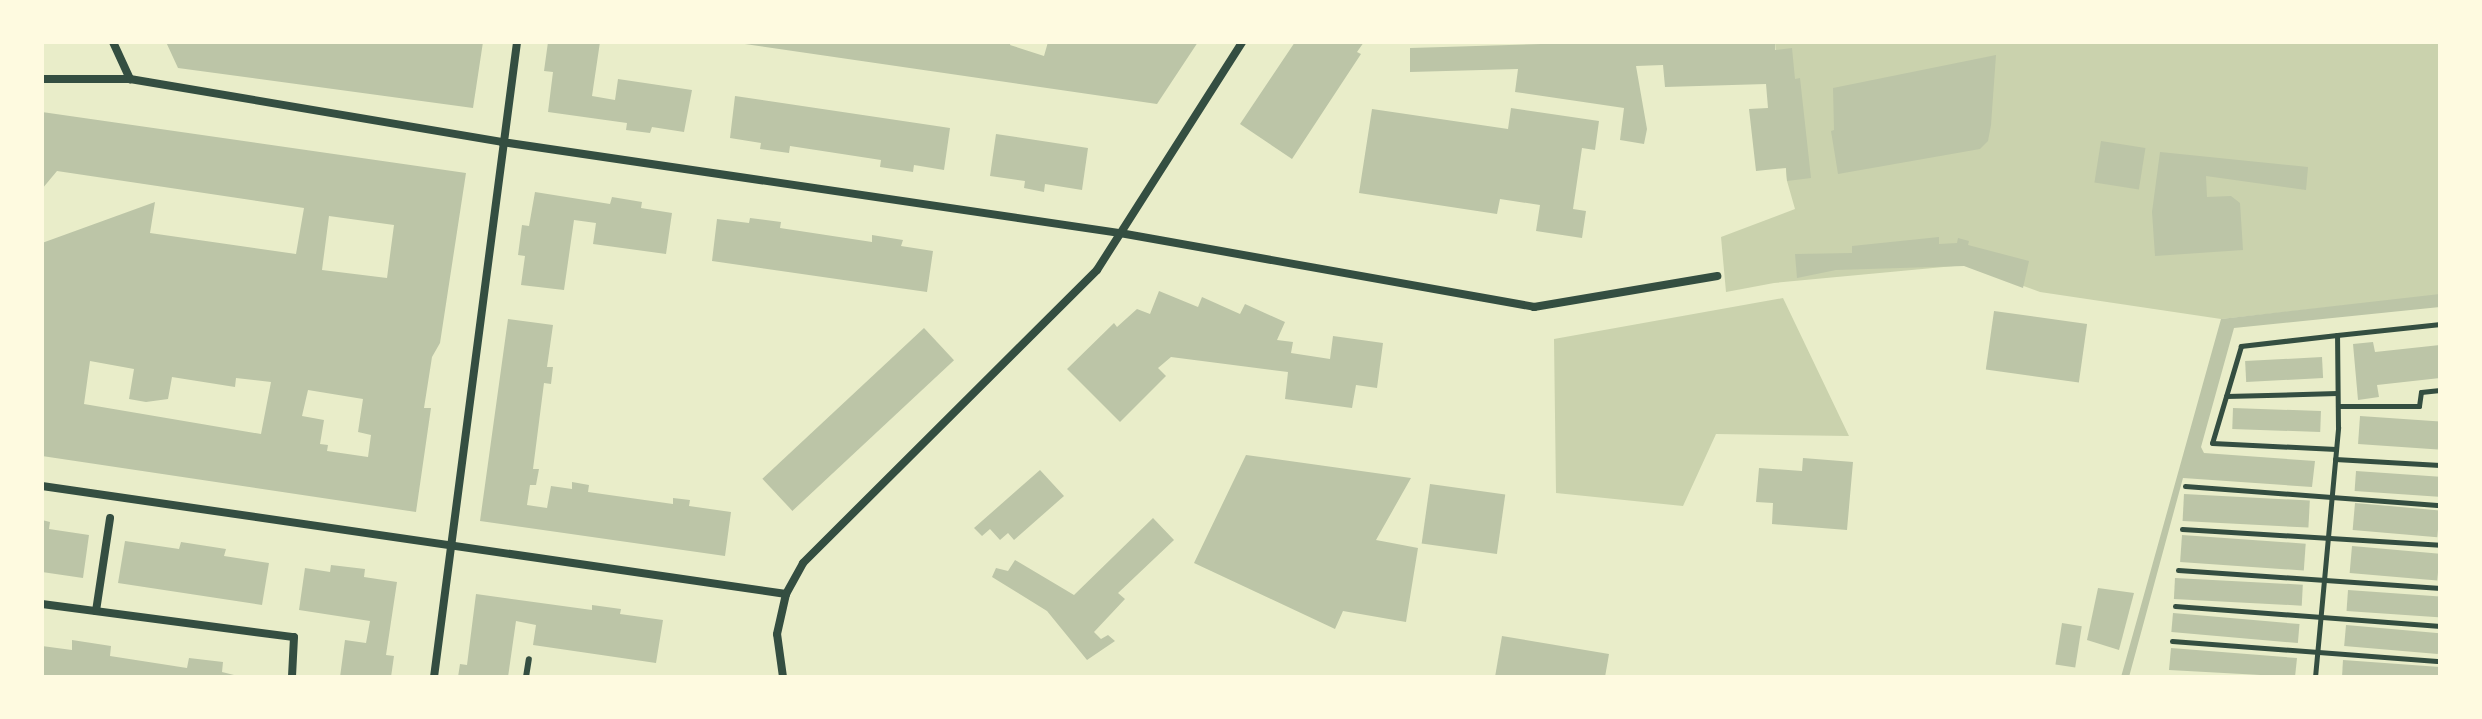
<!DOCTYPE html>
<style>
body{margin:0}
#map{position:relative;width:2482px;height:719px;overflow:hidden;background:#e9edc9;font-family:"DejaVu Sans",sans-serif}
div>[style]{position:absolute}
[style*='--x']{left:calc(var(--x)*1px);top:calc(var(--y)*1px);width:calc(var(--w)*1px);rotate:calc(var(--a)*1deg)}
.green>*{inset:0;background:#cad2ad}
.building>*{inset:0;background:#bcc5a7;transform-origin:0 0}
.path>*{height:5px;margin:-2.5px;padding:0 2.5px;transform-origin:2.5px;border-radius:2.5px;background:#344e41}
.service>*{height:6px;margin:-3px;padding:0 3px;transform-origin:3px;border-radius:3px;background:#344e41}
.minor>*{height:8px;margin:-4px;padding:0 4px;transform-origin:4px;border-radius:4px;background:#344e41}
span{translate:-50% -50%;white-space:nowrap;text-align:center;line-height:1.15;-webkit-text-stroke:7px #fefae0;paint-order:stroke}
.frame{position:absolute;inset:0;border:44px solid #fefae0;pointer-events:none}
</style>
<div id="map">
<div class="green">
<i style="clip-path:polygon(1775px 42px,2440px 42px,2440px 295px,2221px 319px,2040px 292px,1965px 265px,1774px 283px,1726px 292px,1721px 237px,1795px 209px,1787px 181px)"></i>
<i style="clip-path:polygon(1783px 298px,1849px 436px,1716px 434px,1683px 506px,1556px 493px,1554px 339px)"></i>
</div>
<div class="building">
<i style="clip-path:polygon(166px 42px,426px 43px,483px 42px,473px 108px,178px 68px)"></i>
<i style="clip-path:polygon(548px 42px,600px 42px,592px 96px,615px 100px,618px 79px,692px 90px,684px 132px,652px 127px,650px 133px,626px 130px,627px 123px,548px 112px,553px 72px,544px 71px)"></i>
<i style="clip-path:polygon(731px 42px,1011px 42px,1010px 45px,1044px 56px,1048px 42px,1198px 42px,1157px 104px)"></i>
<i style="clip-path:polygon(1295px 42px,1364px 42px,1357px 52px,1361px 54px,1292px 159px,1240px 124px)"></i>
<i style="clip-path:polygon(1612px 42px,1775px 42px,1775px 50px,1792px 48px,1795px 79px,1800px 78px,1811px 178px,1787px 181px,1786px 168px,1756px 171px,1749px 109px,1768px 108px,1766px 84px,1665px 87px,1663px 65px,1636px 66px,1647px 129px,1644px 144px,1620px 140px,1624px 108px,1515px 92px,1518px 69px,1410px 72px,1410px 48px)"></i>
<i style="clip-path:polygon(1996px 55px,1991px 125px,1988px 141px,1980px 149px,1838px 174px,1831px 131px,1834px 130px,1833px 88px)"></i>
<i style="clip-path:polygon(735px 96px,950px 128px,944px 170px,914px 165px,913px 172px,880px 167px,881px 160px,790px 146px,789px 153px,760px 149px,761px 143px,730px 138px)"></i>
<i style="clip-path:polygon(1511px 108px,1599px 121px,1595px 150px,1582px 148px,1573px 209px,1586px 211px,1582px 238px,1536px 231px,1540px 205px,1500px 199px,1497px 214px,1359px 193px,1372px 109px,1508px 129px)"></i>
<i style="clip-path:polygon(evenodd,42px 112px,466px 173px,440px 343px,432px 357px,424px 408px,431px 408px,416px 512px,42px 456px,42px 243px,155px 202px,150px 233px,296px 254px,304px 208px,57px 171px,42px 189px,42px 112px,329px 216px,394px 225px,387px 278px,322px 270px,329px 216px,42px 112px,90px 361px,134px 369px,129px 399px,146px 402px,168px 399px,172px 377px,235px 387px,236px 378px,271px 382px,261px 434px,84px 404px,90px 361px,42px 112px,308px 390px,363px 399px,358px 432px,371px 435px,368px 457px,327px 451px,328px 445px,320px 444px,324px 420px,302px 416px,308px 390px)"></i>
<i style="clip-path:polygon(996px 134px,1088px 148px,1082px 190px,1045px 184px,1044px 192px,1024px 188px,1025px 181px,990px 176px)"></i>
<i style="left:2101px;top:141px;width:45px;height:42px;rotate:9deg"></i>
<i style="clip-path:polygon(2160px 152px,2308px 167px,2306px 190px,2206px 176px,2207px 197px,2231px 196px,2240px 203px,2243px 250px,2155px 256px,2152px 212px)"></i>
<i style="clip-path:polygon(535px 192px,610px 204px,612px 197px,642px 202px,641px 208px,672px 213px,666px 254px,593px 244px,596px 223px,574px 220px,564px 290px,521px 285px,525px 256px,518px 255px,522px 225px,529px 226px)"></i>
<i style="clip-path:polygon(750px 218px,781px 222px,780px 228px,872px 242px,872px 235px,903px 240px,901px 246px,933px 251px,927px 292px,712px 261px,717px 219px,749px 223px)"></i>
<i style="clip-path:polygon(1939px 237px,1939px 244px,1957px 243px,1958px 238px,1969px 241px,1968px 245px,2029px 261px,2023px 288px,1964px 266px,1836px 270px,1797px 278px,1795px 254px,1852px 253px,1852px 246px)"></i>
<i style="clip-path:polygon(1159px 291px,1198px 307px,1202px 297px,1240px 314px,1245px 304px,1285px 322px,1277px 340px,1293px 342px,1291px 353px,1330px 359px,1333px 336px,1383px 343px,1377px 388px,1356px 385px,1352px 408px,1285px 399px,1288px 372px,1171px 357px,1158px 368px,1166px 376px,1120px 422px,1067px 369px,1114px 323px,1117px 327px,1137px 309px,1150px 314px)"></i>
<i style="clip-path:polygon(2440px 294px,2440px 307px,2234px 328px,2201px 447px,2204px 453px,2315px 461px,2312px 487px,2183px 478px,2129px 677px,2121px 677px,2221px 319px)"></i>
<i style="left:1994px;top:311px;width:94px;height:59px;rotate:8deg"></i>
<i style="clip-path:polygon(508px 319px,553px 325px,547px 367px,553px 367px,551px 384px,544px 383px,533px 469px,539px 469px,536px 485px,530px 485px,527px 505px,547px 508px,551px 486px,572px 489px,572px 482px,589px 485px,588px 492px,673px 504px,673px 498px,690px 500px,689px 506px,731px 512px,725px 556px,480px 521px)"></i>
<i style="left:924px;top:328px;width:44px;height:221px;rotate:47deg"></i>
<i style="clip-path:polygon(2373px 342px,2375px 352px,2440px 345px,2440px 378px,2377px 385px,2379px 397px,2358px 400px,2353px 344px)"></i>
<i style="left:2322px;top:357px;width:21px;height:77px;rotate:87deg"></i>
<i style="left:2233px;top:408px;width:88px;height:21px;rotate:2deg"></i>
<i style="left:2360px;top:416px;width:80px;height:28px;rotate:4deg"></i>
<i style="clip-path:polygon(1246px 455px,1411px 478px,1376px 540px,1418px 548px,1406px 622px,1343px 611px,1335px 629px,1194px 563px)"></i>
<i style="clip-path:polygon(1803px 458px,1853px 462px,1847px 530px,1772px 524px,1773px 503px,1756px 502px,1759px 468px,1802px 471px)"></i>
<i style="clip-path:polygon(1040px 470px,1064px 496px,1014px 540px,1008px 533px,1000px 540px,990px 529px,982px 536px,974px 528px)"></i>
<i style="left:2356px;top:471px;width:84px;height:20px;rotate:4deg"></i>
<i style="left:1430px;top:484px;width:76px;height:60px;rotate:8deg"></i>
<i style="left:2184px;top:494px;width:126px;height:27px;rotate:3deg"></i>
<i style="left:2355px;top:503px;width:85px;height:27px;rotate:5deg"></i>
<i style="clip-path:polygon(1153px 518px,1174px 540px,1118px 593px,1125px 599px,1094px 632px,1101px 639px,1108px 635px,1115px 641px,1087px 660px,1047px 611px,992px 577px,996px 568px,1008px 571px,1015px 560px,1074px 595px)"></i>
<i style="clip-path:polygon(42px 520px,50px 522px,49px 529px,89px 535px,83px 578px,42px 572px)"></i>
<i style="left:2182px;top:535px;width:124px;height:27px;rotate:4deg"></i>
<i style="clip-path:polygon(125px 541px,179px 549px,181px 542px,226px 549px,224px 556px,269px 563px,262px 605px,118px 583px)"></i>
<i style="left:2352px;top:546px;width:88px;height:27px;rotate:5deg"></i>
<i style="clip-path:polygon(331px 565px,365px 569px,364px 577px,397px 582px,386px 655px,394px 656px,391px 677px,340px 677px,345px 640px,366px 643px,370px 621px,299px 610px,305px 568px,330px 572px)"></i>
<i style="left:2175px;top:578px;width:128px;height:21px;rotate:3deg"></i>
<i style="clip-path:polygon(2098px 588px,2134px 593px,2119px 650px,2087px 640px)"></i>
<i style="left:2348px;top:590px;width:92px;height:21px;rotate:4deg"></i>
<i style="clip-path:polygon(476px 594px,592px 610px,592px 605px,621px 609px,620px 614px,663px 620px,656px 663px,533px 645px,536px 625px,516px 621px,508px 677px,458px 677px,460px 664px,467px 665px)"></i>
<i style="left:2173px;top:613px;width:127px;height:19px;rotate:5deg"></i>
<i style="left:2062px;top:623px;width:20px;height:42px;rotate:9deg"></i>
<i style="left:2346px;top:625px;width:94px;height:21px;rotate:5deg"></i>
<i style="clip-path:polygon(1502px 636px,1609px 654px,1605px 677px,1495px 677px)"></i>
<i style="clip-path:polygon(72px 640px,111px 646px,110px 656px,187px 668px,189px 658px,223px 662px,222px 672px,242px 677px,42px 677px,42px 646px,72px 650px)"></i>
<i style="clip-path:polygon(2171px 648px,2297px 658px,2295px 677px,2169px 670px)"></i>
<i style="clip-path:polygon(2343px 660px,2440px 667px,2440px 677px,2342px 677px)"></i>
</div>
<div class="path">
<i style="--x:2337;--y:335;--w:104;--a:-6.1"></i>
<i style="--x:2226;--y:396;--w:111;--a:-1.5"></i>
<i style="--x:2338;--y:406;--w:81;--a:0"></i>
<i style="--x:2419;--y:406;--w:14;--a:-82"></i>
<i style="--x:2421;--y:392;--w:19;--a:-6"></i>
<i style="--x:2335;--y:459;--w:105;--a:3.3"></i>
<i style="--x:2185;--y:486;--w:256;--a:4.3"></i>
<i style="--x:2182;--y:529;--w:258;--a:3.5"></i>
<i style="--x:2178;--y:570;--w:263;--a:3.9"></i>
<i style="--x:2175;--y:606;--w:266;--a:4.3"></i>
<i style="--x:2172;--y:641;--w:269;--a:4.3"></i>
<i style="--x:2137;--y:677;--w:22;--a:0"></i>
<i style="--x:2315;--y:677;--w:251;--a:-84.7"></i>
<i style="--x:2338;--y:427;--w:92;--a:-90.6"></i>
<i style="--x:2337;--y:335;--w:97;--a:173.5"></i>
<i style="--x:2241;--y:346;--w:101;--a:106.6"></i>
<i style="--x:2212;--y:443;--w:124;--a:2.8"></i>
</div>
<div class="service">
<i style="--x:526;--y:677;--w:18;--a:-81"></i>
</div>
<div class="minor">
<i style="--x:113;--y:42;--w:41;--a:65.3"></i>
<i style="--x:42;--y:79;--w:88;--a:0"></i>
<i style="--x:130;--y:79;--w:377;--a:9.6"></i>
<i style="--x:502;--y:142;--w:625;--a:8.38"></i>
<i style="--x:1120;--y:233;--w:421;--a:10.1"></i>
<i style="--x:1534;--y:307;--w:186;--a:-9.6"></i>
<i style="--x:42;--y:486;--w:752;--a:8.26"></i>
<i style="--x:42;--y:604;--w:254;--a:7.5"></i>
<i style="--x:294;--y:637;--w:40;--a:92.9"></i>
<i style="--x:96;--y:611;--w:94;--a:-81.4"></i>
<i style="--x:434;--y:677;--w:640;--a:-82.55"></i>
<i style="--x:783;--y:677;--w:43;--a:-97.9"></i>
<i style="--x:777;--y:634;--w:41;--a:-77.3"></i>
<i style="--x:786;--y:594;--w:35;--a:-61"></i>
<i style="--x:803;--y:563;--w:415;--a:-44.9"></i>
<i style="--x:1097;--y:270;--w:270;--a:-57.5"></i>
</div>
<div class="frame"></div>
</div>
